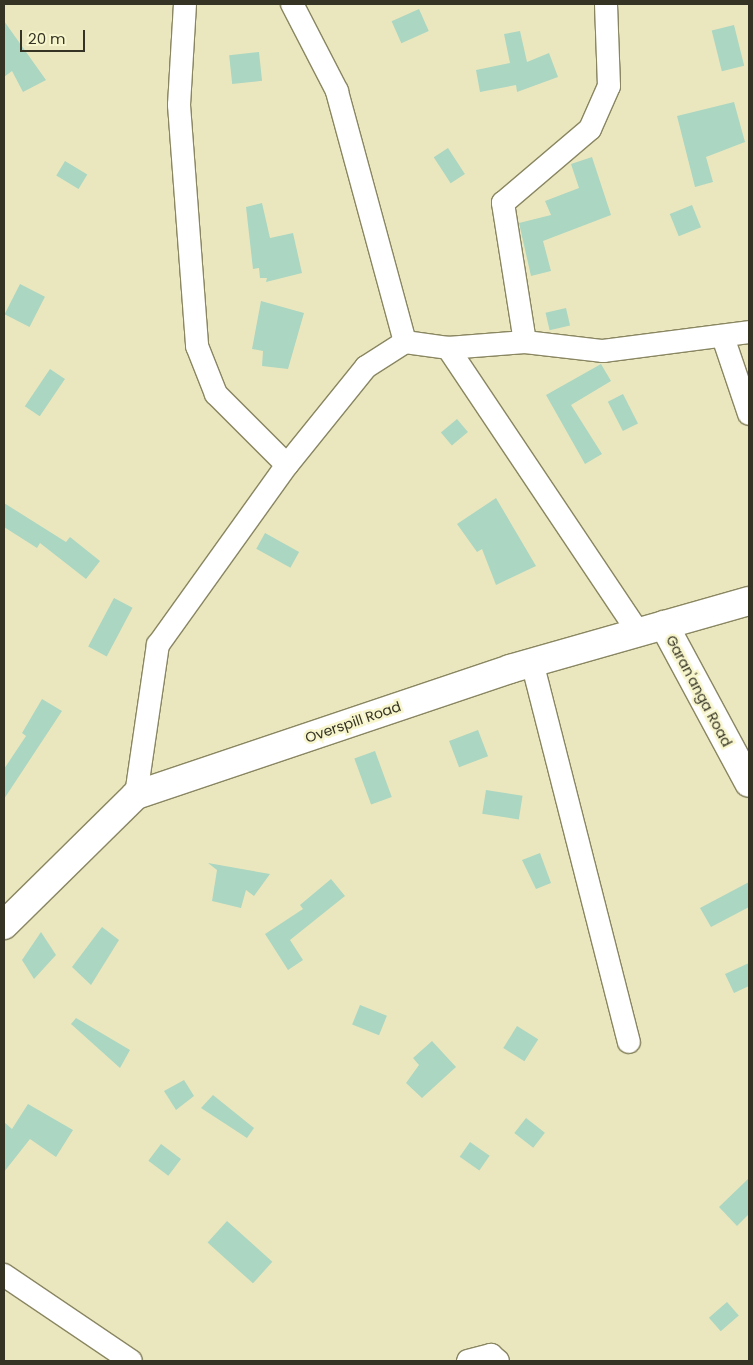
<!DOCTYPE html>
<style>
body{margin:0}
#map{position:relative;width:753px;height:1365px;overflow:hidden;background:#eae7bf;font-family:Poppins,sans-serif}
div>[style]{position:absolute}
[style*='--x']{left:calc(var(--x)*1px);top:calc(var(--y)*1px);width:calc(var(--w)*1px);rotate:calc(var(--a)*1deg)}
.building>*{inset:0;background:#abd6c1;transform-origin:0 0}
.roads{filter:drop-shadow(1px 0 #898661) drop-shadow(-1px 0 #898661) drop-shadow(0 1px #898661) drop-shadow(0 -1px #898661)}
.minor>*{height:22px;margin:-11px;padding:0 11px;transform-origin:11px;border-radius:11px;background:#fff}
.tertiary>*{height:28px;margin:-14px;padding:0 14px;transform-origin:14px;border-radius:14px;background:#fff}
span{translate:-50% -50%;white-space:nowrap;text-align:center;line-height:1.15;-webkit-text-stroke:5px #f7f5cc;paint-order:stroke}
.street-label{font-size:14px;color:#353424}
.frame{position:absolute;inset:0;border:5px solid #353424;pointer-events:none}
.scale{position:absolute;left:20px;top:30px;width:65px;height:22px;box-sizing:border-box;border:2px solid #353424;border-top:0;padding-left:6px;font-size:15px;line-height:18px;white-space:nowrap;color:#353424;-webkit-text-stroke:4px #f7f5cc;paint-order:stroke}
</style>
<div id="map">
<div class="building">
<i style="left:419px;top:9px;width:24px;height:30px;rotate:66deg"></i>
<i style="clip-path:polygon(4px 21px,46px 80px,23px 92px,12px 71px,4px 77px)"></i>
<i style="left:734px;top:25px;width:42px;height:23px;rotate:76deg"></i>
<i style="clip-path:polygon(520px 31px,527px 62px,549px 53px,558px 77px,517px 92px,516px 85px,480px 92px,476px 70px,510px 63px,504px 34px)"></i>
<i style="left:259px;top:52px;width:29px;height:30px;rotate:84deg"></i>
<i style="clip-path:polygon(734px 102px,745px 142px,706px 157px,713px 182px,695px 187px,677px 116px)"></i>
<i style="left:448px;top:148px;width:31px;height:17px;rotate:57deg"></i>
<i style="clip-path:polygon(592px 157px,611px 215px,543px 241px,551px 271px,531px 276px,519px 223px,551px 215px,545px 201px,579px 188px,571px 164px)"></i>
<i style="left:65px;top:161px;width:26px;height:17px;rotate:31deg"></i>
<i style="clip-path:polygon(262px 203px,270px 238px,293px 233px,302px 273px,266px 282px,267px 278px,260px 278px,259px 268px,253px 269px,246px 207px)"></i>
<i style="left:692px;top:205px;width:24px;height:24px;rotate:68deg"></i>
<i style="left:20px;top:284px;width:28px;height:34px;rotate:27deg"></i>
<i style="clip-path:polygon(261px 301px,304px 313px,288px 369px,262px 366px,263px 351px,252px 349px)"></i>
<i style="left:566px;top:308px;width:18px;height:21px;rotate:77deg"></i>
<i style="clip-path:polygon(601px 364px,611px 381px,571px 405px,602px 454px,585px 464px,546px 395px)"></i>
<i style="left:50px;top:369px;width:18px;height:45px;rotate:34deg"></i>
<i style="left:623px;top:394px;width:33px;height:17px;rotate:63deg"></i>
<i style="left:457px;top:419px;width:17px;height:21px;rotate:50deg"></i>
<i style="clip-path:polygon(496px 498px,536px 566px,496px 585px,482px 549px,477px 552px,457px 524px)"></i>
<i style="clip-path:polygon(4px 503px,66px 542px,70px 537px,100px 561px,86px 579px,40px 543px,37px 548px,4px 527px)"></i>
<i style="left:265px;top:533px;width:39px;height:18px;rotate:29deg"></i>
<i style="left:114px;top:598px;width:21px;height:55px;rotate:28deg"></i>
<i style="clip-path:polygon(42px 699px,62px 711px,4px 799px,4px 769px,26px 736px,22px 733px)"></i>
<i style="left:478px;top:730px;width:28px;height:31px;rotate:69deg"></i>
<i style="left:375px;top:751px;width:49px;height:22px;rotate:70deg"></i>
<i style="left:486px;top:790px;width:37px;height:24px;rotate:9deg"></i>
<i style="clip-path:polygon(540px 853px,551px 883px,536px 889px,522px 860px)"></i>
<i style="clip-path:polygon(208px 863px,270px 874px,254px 896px,246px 890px,241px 908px,212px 901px,217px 870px)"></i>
<i style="clip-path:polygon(331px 879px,345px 896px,290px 940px,303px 960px,288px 970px,265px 934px,303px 909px,300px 905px)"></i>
<i style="clip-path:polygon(749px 882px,749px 907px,711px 927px,700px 908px)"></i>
<i style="clip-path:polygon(102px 927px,119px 940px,91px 985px,72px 967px)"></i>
<i style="clip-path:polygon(41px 932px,56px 955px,34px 979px,22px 960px)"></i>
<i style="clip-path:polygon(749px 963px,749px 986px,734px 993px,725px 974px)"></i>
<i style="left:360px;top:1005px;width:29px;height:21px;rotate:22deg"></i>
<i style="clip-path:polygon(76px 1018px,130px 1050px,120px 1068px,71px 1024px)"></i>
<i style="left:517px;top:1026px;width:25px;height:26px;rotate:32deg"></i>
<i style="clip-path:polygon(432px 1041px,456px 1067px,422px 1098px,406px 1083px,419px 1065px,413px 1058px)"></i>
<i style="clip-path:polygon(184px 1080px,194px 1096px,176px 1110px,164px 1091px)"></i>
<i style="clip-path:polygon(213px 1095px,254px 1128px,247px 1138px,201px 1108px)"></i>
<i style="clip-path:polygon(28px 1104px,73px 1130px,56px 1157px,30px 1139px,4px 1172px,4px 1122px,12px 1129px)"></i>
<i style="left:526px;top:1118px;width:24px;height:19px;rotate:38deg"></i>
<i style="left:470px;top:1142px;width:24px;height:18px;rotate:35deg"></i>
<i style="left:161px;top:1144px;width:25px;height:21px;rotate:37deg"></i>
<i style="clip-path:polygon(749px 1178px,749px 1214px,737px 1226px,719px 1207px)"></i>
<i style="left:227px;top:1221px;width:61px;height:29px;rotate:42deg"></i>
<i style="left:727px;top:1302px;width:18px;height:24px;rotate:49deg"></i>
</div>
<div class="roads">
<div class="minor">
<i style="--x:185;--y:4;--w:101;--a:93.4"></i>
<i style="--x:179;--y:105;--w:242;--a:85.7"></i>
<i style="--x:197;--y:346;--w:52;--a:68.4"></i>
<i style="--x:216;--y:394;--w:100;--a:45"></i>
<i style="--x:723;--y:337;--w:81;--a:71.3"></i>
<i style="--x:405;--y:342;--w:43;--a:7.9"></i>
<i style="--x:448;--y:348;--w:342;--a:56.2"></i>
<i style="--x:525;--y:342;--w:141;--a:-99"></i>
<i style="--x:503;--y:203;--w:114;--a:-40.4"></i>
<i style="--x:590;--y:129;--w:47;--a:-66.2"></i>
<i style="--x:609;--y:86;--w:82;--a:-92.1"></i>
<i style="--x:448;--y:348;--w:77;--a:-4.5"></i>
<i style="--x:525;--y:342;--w:79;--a:6.6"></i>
<i style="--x:603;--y:351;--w:147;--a:-7.4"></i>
<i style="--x:532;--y:662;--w:392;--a:75.7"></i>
<i style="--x:136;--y:795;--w:152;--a:-81.7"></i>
<i style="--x:158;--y:645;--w:221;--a:-54.4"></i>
<i style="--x:287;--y:465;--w:126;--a:-51.1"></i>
<i style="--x:366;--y:367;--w:46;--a:-32.7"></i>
<i style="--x:405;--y:342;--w:260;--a:-105.2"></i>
<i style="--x:337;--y:91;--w:98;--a:-117.3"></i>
<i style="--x:4;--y:1275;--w:153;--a:34.1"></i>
<i style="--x:468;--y:1361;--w:24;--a:-15"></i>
<i style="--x:491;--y:1355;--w:9;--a:41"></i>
</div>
<div class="tertiary">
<i style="--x:664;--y:625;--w:179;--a:61.7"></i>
<i style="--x:4;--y:925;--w:185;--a:-44.6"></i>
<i style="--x:136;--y:795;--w:395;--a:-18.6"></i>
<i style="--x:510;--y:669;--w:248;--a:-15.9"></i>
</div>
</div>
<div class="street-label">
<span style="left:699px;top:691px;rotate:62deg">Garan'anga Road</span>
<span style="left:353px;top:722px;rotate:-19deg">Overspill Road</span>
</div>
<div class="frame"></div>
<div class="scale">20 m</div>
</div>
